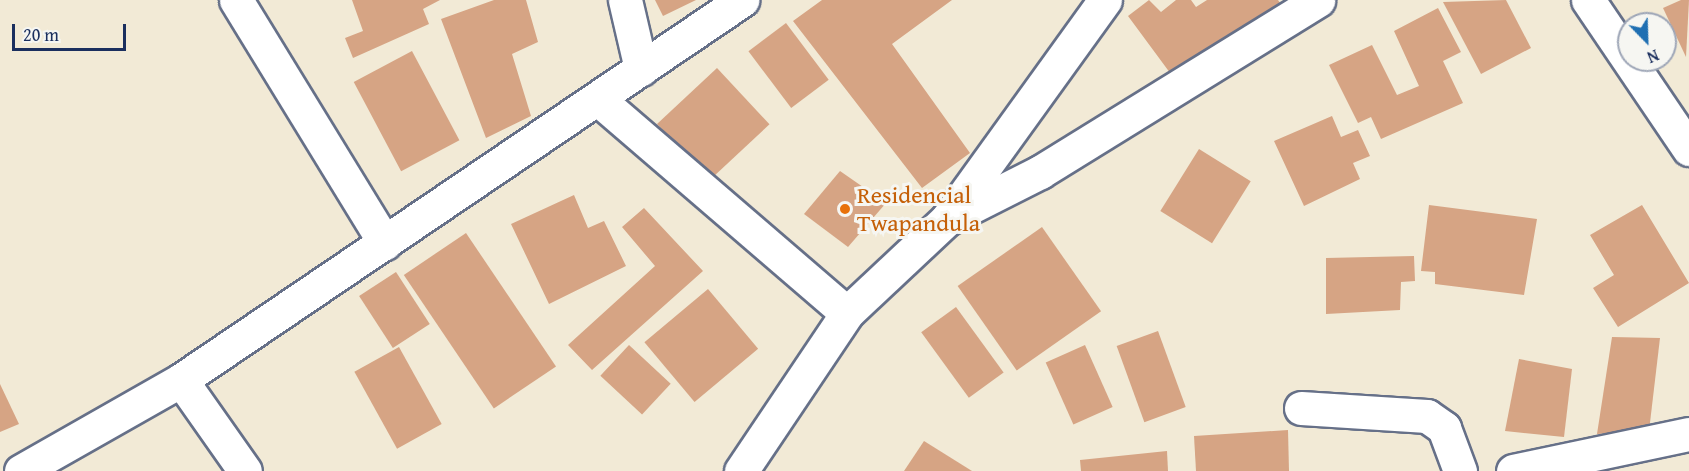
<!DOCTYPE html>
<style>
body{margin:0}
#map{position:relative;width:1689px;height:471px;overflow:hidden;background:#f2ead6;font-family:"Gentium Book Plus",serif}
div>[style]{position:absolute}
[style*='--x']{left:calc(var(--x)*1px);top:calc(var(--y)*1px);width:calc(var(--w)*1px);rotate:calc(var(--a)*1deg)}
.building>*{inset:0;background:#d6a484;transform-origin:0 0}
.roads{filter:drop-shadow(2px 0 #667088) drop-shadow(-2px 0 #667088) drop-shadow(0 2px #667088) drop-shadow(0 -2px #667088)}
.minor>*{height:33px;margin:-16.5px;padding:0 16.5px;transform-origin:16.5px;border-radius:16.5px;background:#fff}
.dots>*{width:16px;height:16px;translate:-50% -50%;box-sizing:border-box;border:3px solid #f6f6f2;border-radius:50%}
span{translate:-50% -50%;white-space:nowrap;text-align:center;line-height:1.15;-webkit-text-stroke:6px #f6f6f2;paint-order:stroke}
.food-label{font-size:24px;color:#c56008}
.left{translate:0 -50%;text-align:left}
.north{position:absolute;left:1617px;top:12px;width:60px;height:60px;box-sizing:border-box;background:#f6f6f2;border:2px solid #9ea6b7;border-radius:50%;rotate:157deg;font-size:16px;font-weight:700;line-height:24px;text-align:center;color:#1b2f5e}
.north::after{content:'';display:block;margin:auto;width:21px;height:27px;background:#1f6fb2;clip-path:polygon(50% 0,100% 100%,50% 72%,0 100%)}
.scale{position:absolute;left:12px;top:24px;width:114px;height:27px;box-sizing:border-box;border:3px solid #1b2f5e;border-top:0;padding-left:8px;font-size:18px;line-height:21px;white-space:nowrap;color:#1b2f5e;-webkit-text-stroke:4px #f6f6f2;paint-order:stroke}
</style>
<div id="map">
<div class="building">
<i style="clip-path:polygon(352px 0,440px 0,423px 9px,429px 24px,353px 58px,345px 38px,363px 31px)"></i>
<i style="clip-path:polygon(494px 0,526px 0,538px 42px,512px 54px,531px 116px,486px 138px,441px 19px)"></i>
<i style="clip-path:polygon(655px 0,696px 0,663px 16px)"></i>
<i style="clip-path:polygon(822px 0,952px 0,892px 44px,970px 153px,922px 188px,793px 21px)"></i>
<i style="clip-path:polygon(1149px 0,1161px 12px,1176px 0,1191px 0,1196px 7px,1207px 0,1278px 0,1287px 12px,1176px 81px,1128px 16px)"></i>
<i style="clip-path:polygon(1506px 0,1531px 48px,1481px 74px,1443px 2px)"></i>
<i style="clip-path:polygon(1681px 0,1689px 0,1686px 57px,1663px 8px)"></i>
<i style="clip-path:polygon(1438px 8px,1461px 52px,1443px 61px,1463px 103px,1381px 139px,1371px 117px,1358px 123px,1329px 65px,1372px 45px,1397px 95px,1419px 86px,1394px 31px)"></i>
<i style="left:786px;top:23px;width:71px;height:47px;rotate:53deg"></i>
<i style="left:412px;top:51px;width:101px;height:66px;rotate:62deg"></i>
<i style="left:717px;top:68px;width:77px;height:82px;rotate:47deg"></i>
<i style="clip-path:polygon(1332px 116px,1341px 137px,1358px 130px,1370px 156px,1353px 163px,1360px 179px,1304px 206px,1274px 141px)"></i>
<i style="left:1199px;top:149px;width:61px;height:73px;rotate:32deg"></i>
<i style="clip-path:polygon(840px 171px,886px 203px,848px 247px,804px 214px)"></i>
<i style="clip-path:polygon(574px 195px,588px 228px,604px 221px,626px 266px,549px 304px,511px 224px)"></i>
<i style="clip-path:polygon(1429px 205px,1537px 219px,1524px 295px,1435px 284px,1435px 272px,1421px 271px)"></i>
<i style="clip-path:polygon(1642px 205px,1689px 283px,1618px 327px,1593px 288px,1614px 275px,1590px 235px)"></i>
<i style="clip-path:polygon(644px 208px,703px 271px,592px 370px,568px 345px,655px 266px,622px 227px)"></i>
<i style="left:1042px;top:227px;width:103px;height:103px;rotate:55deg"></i>
<i style="left:466px;top:233px;width:161px;height:75px;rotate:56deg"></i>
<i style="clip-path:polygon(1414px 256px,1415px 281px,1401px 282px,1400px 310px,1326px 314px,1326px 258px)"></i>
<i style="left:396px;top:272px;width:62px;height:44px;rotate:57deg"></i>
<i style="left:708px;top:289px;width:78px;height:83px;rotate:50deg"></i>
<i style="left:956px;top:307px;width:81px;height:43px;rotate:54deg"></i>
<i style="left:1158px;top:331px;width:81px;height:44px;rotate:70deg"></i>
<i style="clip-path:polygon(1612px 337px,1660px 338px,1649px 431px,1597px 434px)"></i>
<i style="left:629px;top:345px;width:57px;height:42px;rotate:43deg"></i>
<i style="left:1085px;top:345px;width:68px;height:43px;rotate:66deg"></i>
<i style="left:399px;top:347px;width:88px;height:51px;rotate:61deg"></i>
<i style="clip-path:polygon(1519px 359px,1572px 369px,1564px 437px,1505px 431px)"></i>
<i style="clip-path:polygon(0 384px,19px 424px,0 432px)"></i>
<i style="clip-path:polygon(1288px 430px,1289px 471px,1196px 471px,1194px 436px)"></i>
<i style="clip-path:polygon(924px 441px,972px 471px,904px 471px)"></i>
<i style="clip-path:polygon(1167px 451px,1168px 471px,1081px 471px,1080px 460px)"></i>
</div>
<div class="roads">
<div class="minor">
<i style="--x:236;--y:0;--w:285;--a:58.5"></i>
<i style="--x:625;--y:0;--w:71;--a:76.9"></i>
<i style="--x:1588;--y:0;--w:180;--a:55.9"></i>
<i style="--x:598;--y:99;--w:328;--a:40.7"></i>
<i style="--x:951;--y:217;--w:100;--a:-26.8"></i>
<i style="--x:1040;--y:172;--w:327;--a:-31.7"></i>
<i style="--x:181;--y:380;--w:111;--a:54.9"></i>
<i style="--x:1301;--y:408;--w:126;--a:3.6"></i>
<i style="--x:1427;--y:416;--w:21;--a:35"></i>
<i style="--x:1444;--y:428;--w:46;--a:69.6"></i>
<i style="--x:21;--y:471;--w:184;--a:-29.6"></i>
<i style="--x:181;--y:380;--w:678;--a:-34.11"></i>
<i style="--x:741;--y:471;--w:190;--a:-56.1"></i>
<i style="--x:847;--y:313;--w:137;--a:-43.2"></i>
<i style="--x:947;--y:219;--w:270;--a:-54.2"></i>
<i style="--x:1513;--y:471;--w:180;--a:-11.9"></i>
</div>
</div>
<div class="dots">
<i style="left:845px;top:209px;background:#e8710a"></i>
</div>
<div class="food-label">
<span class="left" style="left:857px;top:209px">Residencial<br>Twapandula</span>
</div>
<div class="north">N</div>
<div class="scale">20 m</div>
</div>
